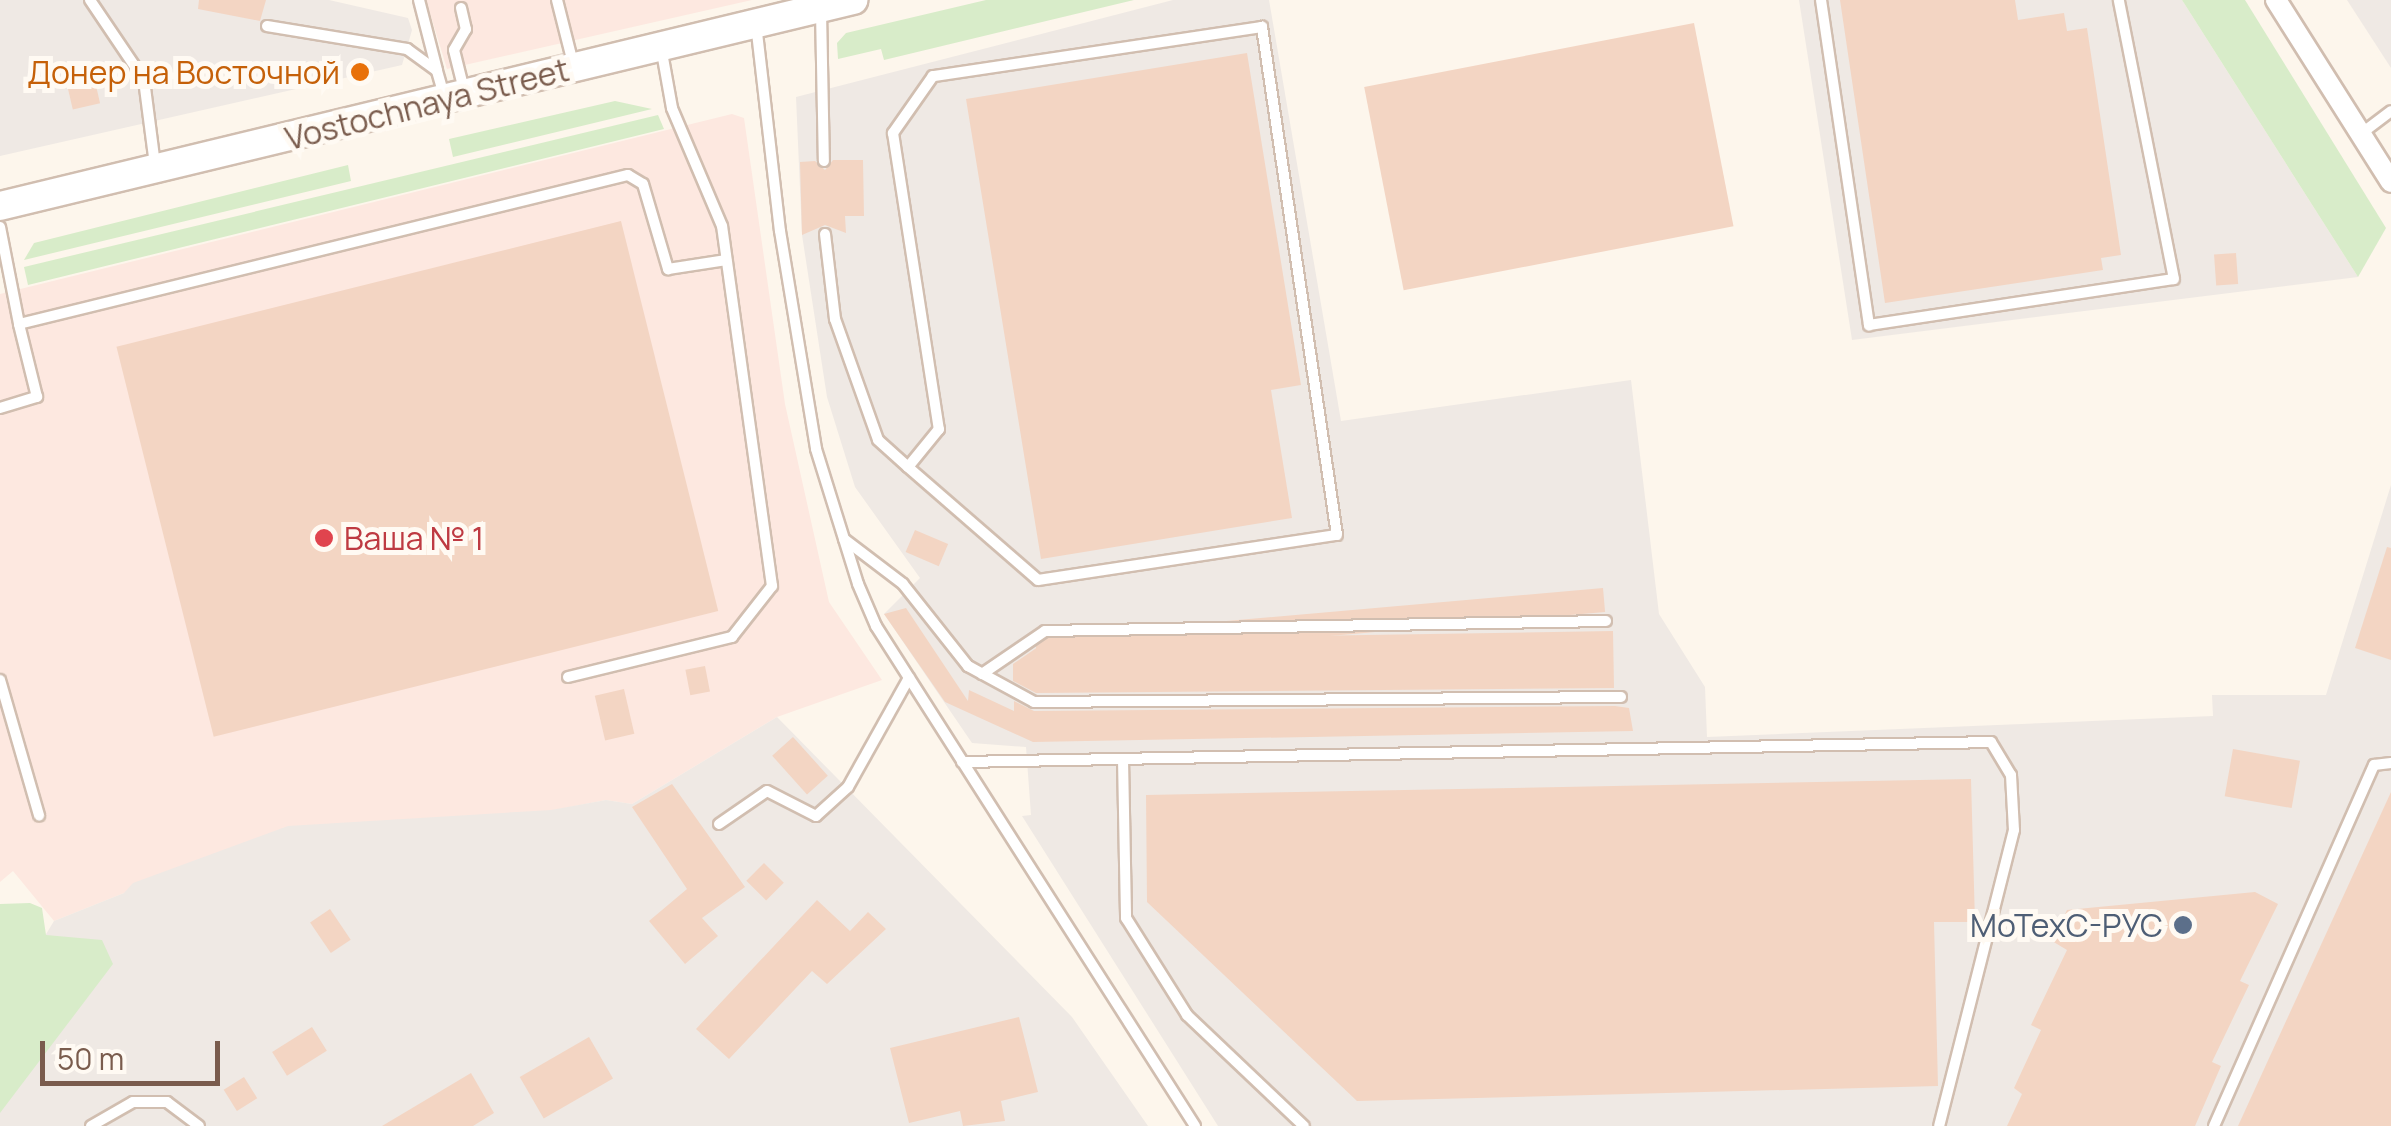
<!DOCTYPE html>
<meta charset="utf-8">
<style>
body{margin:0}
#map{position:relative;width:2391px;height:1126px;overflow:hidden;background:#fdf6ec;font-family:Manrope,sans-serif}
div>[style]{position:absolute}
[style*='--x']{left:calc(var(--x)*1px);top:calc(var(--y)*1px);width:calc(var(--w)*1px);rotate:calc(var(--a)*1deg)}
.commercial>*{inset:0;background:#fde8e0}
.industrial>*{inset:0;background:#efe9e4}
.green>*{inset:0;background:#d8ecc9}
.building>*{inset:0;background:#f3d5c3;transform-origin:0 0}
.roads{filter:drop-shadow(2px 0 #d1beb0) drop-shadow(-2px 0 #d1beb0) drop-shadow(0 2px #d1beb0) drop-shadow(0 -2px #d1beb0)}
.lane>*{height:10px;margin:-5px;padding:0 5px;transform-origin:5px;border-radius:5px;background:#fff}
.street>*{height:20px;margin:-10px;padding:0 10px;transform-origin:10px;border-radius:10px;background:#fff}
.secondary>*{height:28px;margin:-14px;padding:0 14px;transform-origin:14px;border-radius:14px;background:#fff}
.dots>*{width:28px;height:28px;translate:-50% -50%;box-sizing:border-box;border:5px solid #fffaf3;border-radius:50%}
span{translate:-50% -50%;white-space:nowrap;text-align:center;line-height:1.15;-webkit-text-stroke:10px #fffaf3;paint-order:stroke}
.food-label{font-size:32px;color:#c56008}
.right{translate:-100% -50%;text-align:right}
.street-label{font-size:32px;color:#7a5c4d}
.health-label{font-size:32px;color:#be3a42}
.left{translate:0 -50%;text-align:left}
.service-label{font-size:32px;color:#4e5e75}
.scale{position:absolute;left:40px;top:1041px;width:180px;height:45px;box-sizing:border-box;border:5px solid #7a5c4d;border-top:0;padding-left:12px;font-size:30px;line-height:35px;white-space:nowrap;color:#7a5c4d;-webkit-text-stroke:8px #fffaf3;paint-order:stroke}
</style>
<div id="map">
<div class="commercial">
<i style="clip-path:polygon(426px 0,752px 0,447px 69px)"></i>
<i style="clip-path:polygon(732px 114px,744px 118px,785px 404px,829px 602px,882px 680px,777px 717px,632px 804px,606px 800px,124px 893px,54px 921px,13px 871px,0 882px,0 294px)"></i>
</div>
<div class="industrial">
<i style="clip-path:polygon(0 0,329px 0,408px 18px,412px 30px,402px 65px,0 156px)"></i>
<i style="clip-path:polygon(1173px 0,1269px 0,1341px 421px,1631px 380px,1659px 614px,1705px 687px,1707px 737px,2213px 716px,2212px 695px,2326px 695px,2391px 485px,2391px 1126px,1218px 1126px,1022px 816px,1031px 815px,1026px 747px,972px 743px,884px 614px,920px 578px,855px 487px,827px 397px,802px 235px,796px 97px)"></i>
<i style="clip-path:polygon(1799px 0,2182px 0,2358px 277px,1852px 340px)"></i>
<i style="clip-path:polygon(2347px 0,2391px 0,2391px 68px)"></i>
<i style="clip-path:polygon(777px 717px,1072px 1017px,1148px 1126px,0 1126px,0 1010px,54px 921px,124px 893px,133px 883px,288px 826px,551px 810px,606px 800px,632px 804px)"></i>
</div>
<div class="green">
<i style="clip-path:polygon(986px 0,1134px 0,884px 60px,881px 49px,838px 59px,837px 43px,846px 33px)"></i>
<i style="clip-path:polygon(2182px 0,2245px 0,2386px 228px,2358px 277px)"></i>
<i style="clip-path:polygon(615px 101px,652px 109px,453px 157px,449px 139px)"></i>
<i style="clip-path:polygon(658px 115px,664px 129px,28px 285px,24px 267px)"></i>
<i style="clip-path:polygon(348px 165px,351px 181px,24px 260px,34px 243px)"></i>
<i style="clip-path:polygon(30px 903px,42px 908px,46px 935px,102px 940px,113px 964px,0 1113px,0 904px)"></i>
</div>
<div class="building">
<i style="clip-path:polygon(199px 0,266px 0,260px 21px,198px 9px)"></i>
<i style="clip-path:polygon(1840px 0,2015px 0,2018px 20px,2064px 13px,2067px 31px,2087px 28px,2121px 255px,2101px 258px,2103px 270px,1885px 303px)"></i>
<i style="left:1694px;top:23px;width:207px;height:336px;rotate:79deg"></i>
<i style="clip-path:polygon(1247px 53px,1301px 385px,1271px 390px,1292px 518px,1041px 559px,966px 99px)"></i>
<i style="left:94px;top:77px;width:27px;height:28px;rotate:77deg"></i>
<i style="clip-path:polygon(833px 160px,863px 160px,864px 216px,845px 216px,846px 233px,825px 225px,802px 235px,800px 162px,815px 161px,825px 170px)"></i>
<i style="left:621px;top:221px;width:402px;height:520px;rotate:76deg"></i>
<i style="left:2236px;top:253px;width:31px;height:22px;rotate:86deg"></i>
<i style="left:915px;top:530px;width:36px;height:24px;rotate:23deg"></i>
<i style="clip-path:polygon(2387px 547px,2391px 548px,2391px 660px,2355px 648px)"></i>
<i style="left:1603px;top:588px;width:24px;height:570px;rotate:85deg"></i>
<i style="clip-path:polygon(906px 608px,968px 701px,969px 690px,1014px 711px,1014px 701px,1034px 711px,1615px 706px,1629px 708px,1633px 731px,1033px 742px,945px 702px,884px 614px)"></i>
<i style="clip-path:polygon(1613px 631px,1614px 688px,1036px 693px,1013px 681px,1013px 664px,1048px 640px)"></i>
<i style="left:705px;top:666px;width:26px;height:20px;rotate:79deg"></i>
<i style="left:624px;top:689px;width:46px;height:30px;rotate:77deg"></i>
<i style="left:793px;top:737px;width:52px;height:28px;rotate:48deg"></i>
<i style="left:2233px;top:749px;width:68px;height:48px;rotate:10deg"></i>
<i style="clip-path:polygon(1971px 779px,1975px 922px,1934px 922px,1938px 1086px,1357px 1101px,1147px 902px,1146px 795px)"></i>
<i style="clip-path:polygon(672px 784px,745px 887px,702px 918px,718px 936px,685px 964px,649px 921px,687px 889px,632px 807px)"></i>
<i style="clip-path:polygon(2391px 792px,2391px 1126px,2238px 1126px)"></i>
<i style="left:764px;top:863px;width:28px;height:25px;rotate:45deg"></i>
<i style="clip-path:polygon(2255px 892px,2278px 904px,2240px 981px,2249px 985px,2212px 1062px,2221px 1066px,2195px 1126px,2007px 1126px,2022px 1094px,2014px 1088px,2041px 1030px,2031px 1025px,2067px 950px,2052px 941px,2067px 910px)"></i>
<i style="clip-path:polygon(817px 900px,850px 931px,868px 912px,886px 929px,827px 984px,812px 971px,729px 1059px,696px 1029px)"></i>
<i style="left:330px;top:909px;width:37px;height:24px;rotate:56deg"></i>
<i style="clip-path:polygon(1019px 1017px,1038px 1092px,1001px 1101px,1005px 1121px,963px 1126px,960px 1111px,909px 1123px,890px 1048px)"></i>
<i style="left:312px;top:1027px;width:28px;height:47px;rotate:58deg"></i>
<i style="left:589px;top:1037px;width:48px;height:80px;rotate:60deg"></i>
<i style="clip-path:polygon(471px 1073px,494px 1113px,473px 1126px,382px 1126px)"></i>
<i style="left:244px;top:1077px;width:25px;height:24px;rotate:58deg"></i>
</div>
<div class="roads">
<div class="lane">
<i style="--x:90;--y:0;--w:97;--a:56"></i>
<i style="--x:144;--y:80;--w:86;--a:82.6"></i>
<i style="--x:419;--y:0;--w:72;--a:75.6"></i>
<i style="--x:557;--y:0;--w:69;--a:75.8"></i>
<i style="--x:1821;--y:0;--w:329;--a:81.6"></i>
<i style="--x:1869;--y:325;--w:308;--a:-8.6"></i>
<i style="--x:2174;--y:279;--w:284;--a:-101.2"></i>
<i style="--x:461;--y:8;--w:22;--a:77"></i>
<i style="--x:466;--y:29;--w:24;--a:120"></i>
<i style="--x:454;--y:50;--w:41;--a:76"></i>
<i style="--x:821;--y:11;--w:150;--a:88.9"></i>
<i style="--x:756;--y:24;--w:208;--a:83.4"></i>
<i style="--x:780;--y:231;--w:221;--a:80.6"></i>
<i style="--x:816;--y:449;--w:141;--a:72.7"></i>
<i style="--x:858;--y:584;--w:46;--a:66.8"></i>
<i style="--x:876;--y:626;--w:593;--a:57.46"></i>
<i style="--x:267;--y:26;--w:142;--a:9.3"></i>
<i style="--x:407;--y:49;--w:37;--a:36"></i>
<i style="--x:437;--y:71;--w:25;--a:74"></i>
<i style="--x:2362;--y:133;--w:36;--a:-37"></i>
<i style="--x:0;--y:227;--w:99;--a:78.9"></i>
<i style="--x:825;--y:234;--w:86;--a:83.3"></i>
<i style="--x:835;--y:319;--w:128;--a:70.4"></i>
<i style="--x:878;--y:440;--w:40;--a:42"></i>
<i style="--x:908;--y:467;--w:172;--a:41"></i>
<i style="--x:1038;--y:580;--w:302;--a:-8.6"></i>
<i style="--x:1337;--y:535;--w:514;--a:-98.4"></i>
<i style="--x:1262;--y:27;--w:333;--a:171.5"></i>
<i style="--x:933;--y:76;--w:70;--a:125.1"></i>
<i style="--x:893;--y:133;--w:300;--a:81.2"></i>
<i style="--x:939;--y:429;--w:49;--a:129.2"></i>
<i style="--x:0;--y:408;--w:39;--a:-17"></i>
<i style="--x:37;--y:397;--w:75;--a:-103.9"></i>
<i style="--x:19;--y:324;--w:627;--a:-13.75"></i>
<i style="--x:628;--y:175;--w:17;--a:31"></i>
<i style="--x:643;--y:184;--w:89;--a:73.6"></i>
<i style="--x:668;--y:269;--w:59;--a:-8.8"></i>
<i style="--x:844;--y:539;--w:74;--a:37.3"></i>
<i style="--x:903;--y:584;--w:105;--a:51.6"></i>
<i style="--x:968;--y:666;--w:75;--a:28.6"></i>
<i style="--x:1034;--y:702;--w:587;--a:-0.49"></i>
<i style="--x:982;--y:674;--w:76;--a:-34.3"></i>
<i style="--x:1045;--y:631;--w:561;--a:-1.02"></i>
<i style="--x:568;--y:677;--w:169;--a:-13.7"></i>
<i style="--x:732;--y:637;--w:65;--a:-51.9"></i>
<i style="--x:772;--y:586;--w:363;--a:-97.9"></i>
<i style="--x:722;--y:226;--w:128;--a:-113"></i>
<i style="--x:672;--y:108;--w:62;--a:-100.2"></i>
<i style="--x:0;--y:680;--w:141;--a:73.9"></i>
<i style="--x:1123;--y:759;--w:159;--a:88.9"></i>
<i style="--x:1126;--y:918;--w:115;--a:57.8"></i>
<i style="--x:1187;--y:1015;--w:161;--a:43.5"></i>
<i style="--x:962;--y:762;--w:1029;--a:-1.11"></i>
<i style="--x:1991;--y:742;--w:39;--a:59"></i>
<i style="--x:2011;--y:775;--w:55;--a:86.9"></i>
<i style="--x:2014;--y:830;--w:305;--a:104.2"></i>
<i style="--x:719;--y:824;--w:58;--a:-34.5"></i>
<i style="--x:767;--y:791;--w:55;--a:27"></i>
<i style="--x:816;--y:816;--w:43;--a:-42.2"></i>
<i style="--x:848;--y:787;--w:125;--a:-60.8"></i>
<i style="--x:91;--y:1126;--w:48;--a:-29.7"></i>
<i style="--x:133;--y:1102;--w:34;--a:0"></i>
<i style="--x:167;--y:1102;--w:40;--a:37"></i>
<i style="--x:2214;--y:1126;--w:395;--a:-66.1"></i>
<i style="--x:2374;--y:765;--w:17;--a:-7"></i>
</div>
<div class="street">
<i style="--x:2276;--y:0;--w:215;--a:57.7"></i>
</div>
<div class="secondary">
<i style="--x:0;--y:206;--w:878;--a:-13.58"></i>
</div>
</div>
<div class="dots">
<i style="left:360px;top:72px;background:#e8710a"></i>
<i style="left:324px;top:538px;background:#e0444e"></i>
<i style="left:2183px;top:925px;background:#5c6f8a"></i>
</div>
<div class="food-label">
<span class="right" style="left:340px;top:72px">Донер на Восточной</span>
</div>
<div class="street-label">
<span style="left:427px;top:104px;rotate:-14deg">Vostochnaya Street</span>
</div>
<div class="health-label">
<span class="left" style="left:344px;top:538px">Ваша № 1</span>
</div>
<div class="service-label">
<span class="right" style="left:2163px;top:925px">МоТехС-РУС</span>
</div>
<div class="scale">50 m</div>
</div>
